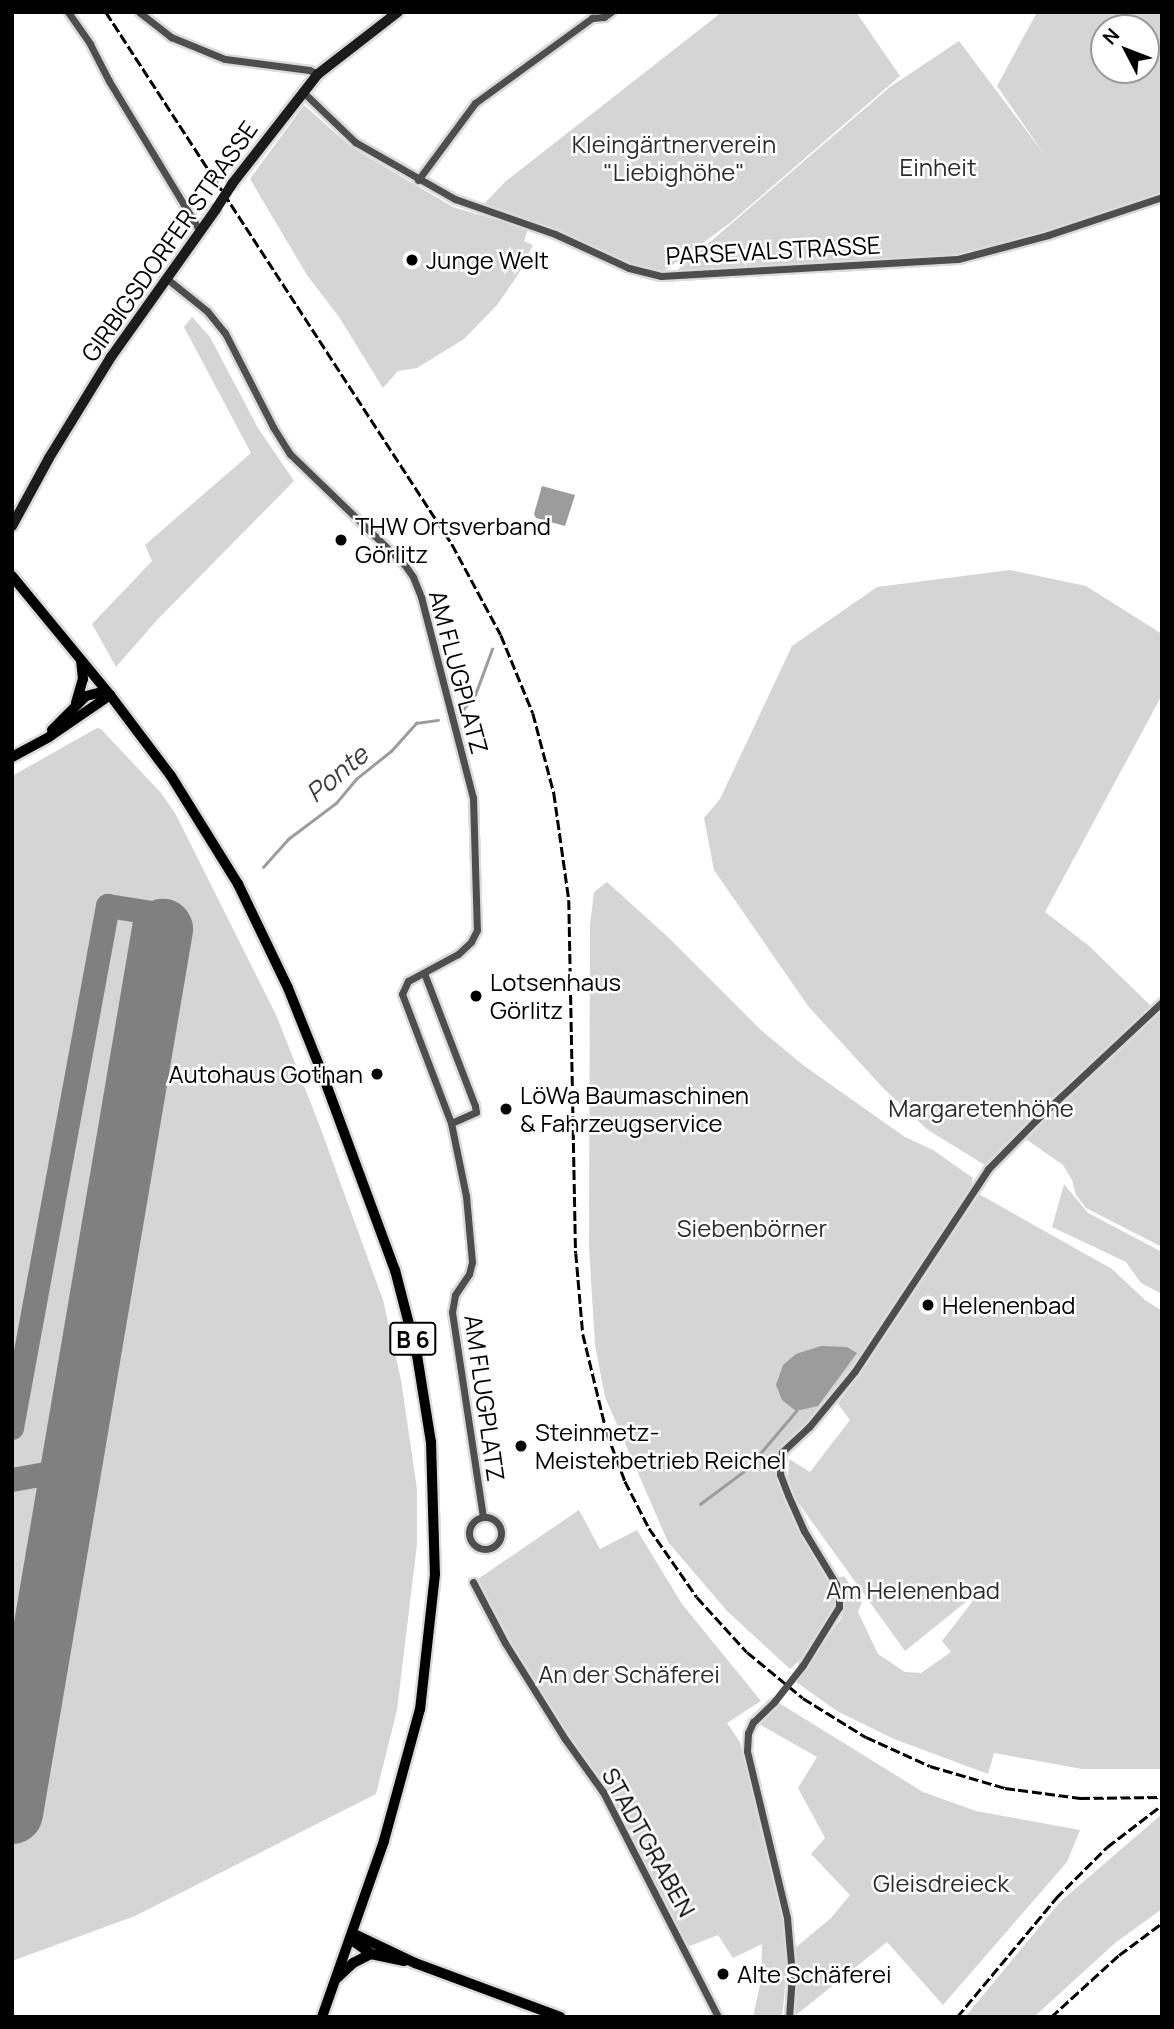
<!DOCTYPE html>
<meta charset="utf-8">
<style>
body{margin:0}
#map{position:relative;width:1174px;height:2029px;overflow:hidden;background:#fff;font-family:Manrope,sans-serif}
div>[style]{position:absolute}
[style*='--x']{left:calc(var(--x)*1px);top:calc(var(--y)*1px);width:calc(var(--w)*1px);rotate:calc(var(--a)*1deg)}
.green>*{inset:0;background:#d5d5d5}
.water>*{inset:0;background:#9c9c9c}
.stream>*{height:2.5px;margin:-1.25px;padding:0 1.25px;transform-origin:1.25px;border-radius:1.25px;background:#9c9c9c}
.taxiway>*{height:24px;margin:-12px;padding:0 12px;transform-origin:12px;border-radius:12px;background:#808080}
.runway>*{height:61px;margin:-30.5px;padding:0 30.5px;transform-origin:30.5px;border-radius:30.5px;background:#808080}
.roads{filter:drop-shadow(2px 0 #dbdbdb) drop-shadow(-2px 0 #dbdbdb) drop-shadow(0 2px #dbdbdb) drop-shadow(0 -2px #dbdbdb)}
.street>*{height:7px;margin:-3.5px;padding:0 3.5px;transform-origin:3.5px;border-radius:3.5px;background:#4e4e4e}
.street>.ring{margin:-3.5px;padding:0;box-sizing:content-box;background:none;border:7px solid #4e4e4e;border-radius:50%}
.secondary>*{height:10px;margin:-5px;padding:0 5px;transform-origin:5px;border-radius:5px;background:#1b1b1b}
.primary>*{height:10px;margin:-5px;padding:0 5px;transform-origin:5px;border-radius:5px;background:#000}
.rail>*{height:2.5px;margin-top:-1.25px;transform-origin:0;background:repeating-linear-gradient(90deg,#000 0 10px,transparent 0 13.5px)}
.street-bridge>*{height:7px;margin:-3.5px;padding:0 3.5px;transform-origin:3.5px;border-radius:3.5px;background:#4e4e4e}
.secondary-bridge>*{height:10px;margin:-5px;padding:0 5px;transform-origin:5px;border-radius:5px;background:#1b1b1b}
.dots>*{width:19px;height:19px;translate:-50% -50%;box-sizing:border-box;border:4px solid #fff;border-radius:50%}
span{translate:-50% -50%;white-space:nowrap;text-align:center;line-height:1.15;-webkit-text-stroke:5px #fff;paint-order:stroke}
.shield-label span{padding:2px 5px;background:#fff;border:2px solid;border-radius:5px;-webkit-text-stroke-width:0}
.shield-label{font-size:23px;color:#000;font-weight:700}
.park-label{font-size:24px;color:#2c2c2c}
.street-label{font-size:24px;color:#000}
.poi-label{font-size:24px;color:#000}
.left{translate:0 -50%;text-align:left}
.right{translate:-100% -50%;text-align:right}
.water-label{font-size:26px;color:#3d3d3d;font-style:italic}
.frame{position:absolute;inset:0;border:14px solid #000;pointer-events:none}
.north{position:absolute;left:1090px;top:14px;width:70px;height:70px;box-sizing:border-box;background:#fff;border:2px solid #999;border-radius:50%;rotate:312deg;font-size:19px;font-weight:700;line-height:28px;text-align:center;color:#000}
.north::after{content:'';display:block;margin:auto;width:24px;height:32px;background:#000;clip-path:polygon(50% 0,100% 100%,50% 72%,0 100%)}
</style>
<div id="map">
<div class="green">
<i style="clip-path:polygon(722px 12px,856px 12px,900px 76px,730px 223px,663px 272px,641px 269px,557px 231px,480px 208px,506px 181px)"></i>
<i style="clip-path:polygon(evenodd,1037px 12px,1162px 12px,1162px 194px,969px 255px,674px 273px,890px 87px,959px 41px,1044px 154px,997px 86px,1037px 12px,1104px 28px,1146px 28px,1146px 70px,1104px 70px,1104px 28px)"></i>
<i style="clip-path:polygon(304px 105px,351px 147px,453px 207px,528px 229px,524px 241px,533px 245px,518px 275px,497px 305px,464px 339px,417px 368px,398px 371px,383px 388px,339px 317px,307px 275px,250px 179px)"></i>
<i style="clip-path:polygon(192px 317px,210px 337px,258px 428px,294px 481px,158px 619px,116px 667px,92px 624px,152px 561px,145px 545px,251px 453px,184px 327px)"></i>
<i style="clip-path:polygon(1010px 570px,1086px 586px,1162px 634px,1162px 695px,1045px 912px,1088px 945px,1151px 1006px,988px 1167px,928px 1130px,884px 1089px,808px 1006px,714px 870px,704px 818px,720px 799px,792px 646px,877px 587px)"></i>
<i style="clip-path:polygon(97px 728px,101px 729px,161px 793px,175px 813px,277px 1017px,319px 1124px,383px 1300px,401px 1380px,417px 1489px,417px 1544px,397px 1710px,376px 1794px,135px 1916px,12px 1961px,12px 776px)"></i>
<i style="clip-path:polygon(607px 882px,669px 938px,762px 1031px,803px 1065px,905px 1137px,933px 1150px,973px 1178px,971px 1187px,881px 1327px,830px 1400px,780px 1451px,778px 1478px,799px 1530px,839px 1589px,839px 1607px,817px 1644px,790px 1669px,727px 1611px,668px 1542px,605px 1397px,595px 1345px,589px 1247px,590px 925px,594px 892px)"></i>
<i style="clip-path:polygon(1162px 1009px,1162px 1247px,1086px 1208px,1076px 1195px,1072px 1180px,1063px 1165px,1023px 1137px)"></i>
<i style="clip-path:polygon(1064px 1184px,1088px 1213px,1162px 1252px,1162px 1294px,1141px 1283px,1126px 1262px,1052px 1227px)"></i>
<i style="clip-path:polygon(977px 1193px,1112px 1269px,1145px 1300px,1162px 1311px,1162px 1769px,1082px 1769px,994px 1753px,988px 1774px,894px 1739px,837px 1711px,796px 1682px,842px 1617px,845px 1597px,839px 1578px,844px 1576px,862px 1602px,858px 1612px,878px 1654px,905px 1672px,921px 1673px,951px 1652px,942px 1641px,982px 1589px,905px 1651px,792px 1494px,788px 1476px,789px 1459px,810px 1472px,850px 1420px,838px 1404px)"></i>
<i style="clip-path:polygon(579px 1510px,600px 1549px,637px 1530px,682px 1604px,761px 1701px,727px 1723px,740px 1742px,784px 1928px,787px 1968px,782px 2017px,753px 2017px,761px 1980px,762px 1944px,733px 1958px,718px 1935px,687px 1947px,606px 1792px,566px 1737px,475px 1581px)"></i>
<i style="clip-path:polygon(779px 1703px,923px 1792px,976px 1811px,1080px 1830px,1067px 1862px,943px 2005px,887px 1942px,796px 2015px,795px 1948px,831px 1918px,850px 1895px,811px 1854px,825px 1838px,798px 1788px,817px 1757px,759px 1724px)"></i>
<i style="clip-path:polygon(1162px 1814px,1162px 1909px,1115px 1943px,1034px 2017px,965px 2017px,1061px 1901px)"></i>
</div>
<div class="water">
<i style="clip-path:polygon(542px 486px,575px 495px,565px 526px,536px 518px,534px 514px)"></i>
<i style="clip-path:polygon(821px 1346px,847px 1347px,857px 1353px,818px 1406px,796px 1411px,782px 1400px,776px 1385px,783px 1365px,796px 1354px)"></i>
</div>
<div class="stream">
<i style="--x:457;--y:717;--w:28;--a:-51"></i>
<i style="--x:475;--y:695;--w:49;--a:-69.7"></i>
<i style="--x:263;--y:867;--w:38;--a:-48"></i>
<i style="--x:288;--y:839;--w:60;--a:-36.9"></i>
<i style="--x:336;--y:803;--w:31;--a:-50"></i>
<i style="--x:356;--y:779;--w:45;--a:-38.7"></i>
<i style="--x:391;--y:751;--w:38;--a:-48"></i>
<i style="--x:416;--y:723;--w:22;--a:-8"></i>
<i style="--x:700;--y:1504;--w:59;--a:-36.7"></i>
<i style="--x:747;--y:1469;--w:76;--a:-49.8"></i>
</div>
<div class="taxiway">
<i style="--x:12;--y:1428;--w:531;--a:-79.58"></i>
<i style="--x:108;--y:906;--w:45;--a:9"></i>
<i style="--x:152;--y:913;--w:19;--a:58"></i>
<i style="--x:12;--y:1480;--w:58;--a:-10"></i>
</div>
<div class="runway">
<i style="--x:12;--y:1813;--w:897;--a:-80.37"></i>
</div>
<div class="roads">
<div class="street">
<i style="--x:68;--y:12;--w:39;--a:55"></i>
<i style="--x:90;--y:44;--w:42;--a:62.8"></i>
<i style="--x:109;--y:81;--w:175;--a:58.8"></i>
<i style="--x:139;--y:12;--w:41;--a:38"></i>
<i style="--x:171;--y:37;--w:58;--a:22.2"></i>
<i style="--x:225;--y:59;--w:85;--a:7.5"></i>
<i style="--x:309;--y:70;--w:10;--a:24"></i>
<i style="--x:302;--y:91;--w:74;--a:43.9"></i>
<i style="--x:355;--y:142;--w:115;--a:29.7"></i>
<i style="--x:455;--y:199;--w:106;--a:19.3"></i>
<i style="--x:555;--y:234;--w:81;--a:24.7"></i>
<i style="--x:629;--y:268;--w:33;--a:14"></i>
<i style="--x:661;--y:276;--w:297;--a:-3.3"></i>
<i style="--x:958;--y:259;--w:93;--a:-14.9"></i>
<i style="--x:1048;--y:235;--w:120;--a:-18.4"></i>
<i style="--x:418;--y:180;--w:96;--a:-53.5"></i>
<i style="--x:475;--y:103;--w:145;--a:-36"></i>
<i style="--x:592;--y:18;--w:12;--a:-5"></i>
<i style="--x:604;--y:17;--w:9;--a:-36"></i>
<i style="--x:166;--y:278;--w:53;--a:38.8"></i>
<i style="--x:207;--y:311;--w:28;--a:51"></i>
<i style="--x:225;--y:333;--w:106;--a:62.9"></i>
<i style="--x:273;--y:427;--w:32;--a:58"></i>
<i style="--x:290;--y:454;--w:158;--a:44"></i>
<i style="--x:404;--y:564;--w:16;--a:55"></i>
<i style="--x:413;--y:577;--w:22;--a:68"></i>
<i style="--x:421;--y:597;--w:208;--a:75.5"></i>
<i style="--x:473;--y:798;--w:132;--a:88.3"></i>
<i style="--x:477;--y:930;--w:13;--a:117"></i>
<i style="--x:471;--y:942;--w:18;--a:137"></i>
<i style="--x:458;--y:954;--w:57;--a:151.6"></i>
<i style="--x:408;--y:981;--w:14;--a:115"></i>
<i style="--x:402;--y:994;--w:138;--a:69.2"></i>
<i style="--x:451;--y:1123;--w:75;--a:78.4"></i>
<i style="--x:466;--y:1196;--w:66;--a:84.8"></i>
<i style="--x:472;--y:1262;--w:12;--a:104"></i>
<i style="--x:469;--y:1274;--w:25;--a:124"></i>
<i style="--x:455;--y:1295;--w:17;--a:100"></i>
<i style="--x:452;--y:1312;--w:206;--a:81.4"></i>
<i style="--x:424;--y:973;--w:142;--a:69"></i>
<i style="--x:475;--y:1106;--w:6;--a:81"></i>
<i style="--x:476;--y:1112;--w:27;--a:156"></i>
<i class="ring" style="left:469px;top:1517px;width:25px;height:25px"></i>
<i style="--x:473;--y:1582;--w:69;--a:62.3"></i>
<i style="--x:505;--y:1643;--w:113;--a:58"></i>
<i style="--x:565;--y:1739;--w:65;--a:54.4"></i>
<i style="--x:603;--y:1792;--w:253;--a:62.9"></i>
<i style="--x:803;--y:1665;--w:68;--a:-58.2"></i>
<i style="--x:839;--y:1607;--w:18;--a:-90"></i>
<i style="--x:839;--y:1589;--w:68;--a:-121.1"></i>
<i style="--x:804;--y:1531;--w:39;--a:-114"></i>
<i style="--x:788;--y:1495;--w:22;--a:-111"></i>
<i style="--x:780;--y:1474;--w:22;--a:-85"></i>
<i style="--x:782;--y:1452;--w:37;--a:-43"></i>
<i style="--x:809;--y:1427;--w:72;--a:-50.6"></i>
<i style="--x:855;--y:1371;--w:242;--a:-56.6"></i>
<i style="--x:988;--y:1169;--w:69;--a:-45.6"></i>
<i style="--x:1036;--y:1120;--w:173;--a:-43.1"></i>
<i style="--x:774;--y:1702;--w:29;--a:136"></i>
<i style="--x:753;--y:1722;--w:12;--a:114"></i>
<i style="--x:748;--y:1733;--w:18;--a:93"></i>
<i style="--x:747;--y:1751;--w:172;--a:76.5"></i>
<i style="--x:787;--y:1918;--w:57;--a:85"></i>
<i style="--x:792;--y:1975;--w:42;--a:94.1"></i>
</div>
<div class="secondary">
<i style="--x:232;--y:184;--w:140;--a:-52"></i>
<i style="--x:318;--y:74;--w:101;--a:-37.8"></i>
<i style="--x:12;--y:526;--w:77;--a:-61.4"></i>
<i style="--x:49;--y:458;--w:119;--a:-58.5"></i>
<i style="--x:111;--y:357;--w:181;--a:-54.6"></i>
</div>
<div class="primary">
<i style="--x:12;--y:576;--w:154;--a:50.5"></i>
<i style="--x:110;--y:695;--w:101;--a:53"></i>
<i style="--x:171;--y:776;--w:127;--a:58.2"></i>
<i style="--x:238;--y:884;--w:115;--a:64.3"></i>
<i style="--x:288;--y:988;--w:92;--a:68.2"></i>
<i style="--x:322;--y:1073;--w:210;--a:69.7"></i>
<i style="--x:395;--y:1270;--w:88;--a:75.5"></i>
<i style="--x:417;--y:1355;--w:88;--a:80.9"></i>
<i style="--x:431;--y:1442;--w:132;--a:88.3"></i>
<i style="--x:435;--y:1574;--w:136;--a:96.3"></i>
<i style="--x:420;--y:1709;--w:137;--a:105.3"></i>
<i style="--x:384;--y:1841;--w:187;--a:109.4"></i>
<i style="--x:76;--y:703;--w:25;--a:-74"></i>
<i style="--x:83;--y:679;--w:18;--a:-96"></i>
<i style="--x:52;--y:730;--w:48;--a:-45"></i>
<i style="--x:86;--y:696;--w:16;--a:-14"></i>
<i style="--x:102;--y:692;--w:9;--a:21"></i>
<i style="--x:12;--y:757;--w:42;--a:-28.4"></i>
<i style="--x:49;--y:737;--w:74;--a:-34.5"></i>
<i style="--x:352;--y:1933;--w:70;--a:25.5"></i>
<i style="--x:415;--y:1963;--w:155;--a:20.4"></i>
<i style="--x:352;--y:1933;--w:11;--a:68"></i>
<i style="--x:356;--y:1943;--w:19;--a:36"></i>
<i style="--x:371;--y:1954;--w:34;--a:12"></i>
<i style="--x:337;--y:1978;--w:22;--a:-43"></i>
<i style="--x:353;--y:1963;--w:20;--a:-27"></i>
</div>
</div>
<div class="rail">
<i style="--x:106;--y:12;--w:635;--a:56.96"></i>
<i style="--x:452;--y:544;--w:103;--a:61.7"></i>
<i style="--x:501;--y:635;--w:84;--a:67.7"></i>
<i style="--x:533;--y:713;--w:83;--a:75.3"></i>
<i style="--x:554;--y:793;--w:108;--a:82"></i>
<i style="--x:569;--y:900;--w:353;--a:88.9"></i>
<i style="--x:576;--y:1253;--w:81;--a:85.1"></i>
<i style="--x:583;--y:1334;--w:102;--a:76.4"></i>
<i style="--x:607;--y:1433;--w:51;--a:69.4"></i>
<i style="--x:625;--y:1481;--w:53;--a:62.9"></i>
<i style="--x:649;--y:1528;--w:84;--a:55.2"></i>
<i style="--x:697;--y:1597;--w:74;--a:47.7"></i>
<i style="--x:747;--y:1652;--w:72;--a:39.4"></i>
<i style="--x:803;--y:1698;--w:74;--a:31.8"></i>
<i style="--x:866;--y:1737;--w:70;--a:24.4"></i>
<i style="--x:930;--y:1766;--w:78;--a:16.3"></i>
<i style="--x:1005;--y:1788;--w:76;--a:7.6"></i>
<i style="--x:1080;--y:1798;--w:82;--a:-0.7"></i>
<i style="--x:957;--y:2017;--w:155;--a:-50.2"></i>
<i style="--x:1056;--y:1898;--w:72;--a:-45"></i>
<i style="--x:1107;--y:1847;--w:69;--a:-37.4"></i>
<i style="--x:1051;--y:2017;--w:92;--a:-42.4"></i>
<i style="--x:1119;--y:1955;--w:54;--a:-36.7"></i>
</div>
<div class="street-bridge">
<i style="--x:774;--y:1702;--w:47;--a:-51.9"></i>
</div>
<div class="secondary-bridge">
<i style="--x:216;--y:209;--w:30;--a:-57"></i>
</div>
<div class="dots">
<i style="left:412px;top:260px;background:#000"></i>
<i style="left:341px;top:540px;background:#000"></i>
<i style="left:476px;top:996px;background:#000"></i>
<i style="left:377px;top:1074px;background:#000"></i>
<i style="left:506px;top:1109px;background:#000"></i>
<i style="left:928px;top:1305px;background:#000"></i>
<i style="left:521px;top:1446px;background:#000"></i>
<i style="left:723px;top:1974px;background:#000"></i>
</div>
<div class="shield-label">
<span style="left:413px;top:1339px">B 6</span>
</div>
<div class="park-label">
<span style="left:674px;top:158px">Kleingärtnerverein<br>"Liebighöhe"</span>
<span style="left:938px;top:167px">Einheit</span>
<span style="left:981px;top:1108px">Margaretenhöhe</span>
<span style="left:752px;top:1228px">Siebenbörner</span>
<span style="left:913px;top:1590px">Am Helenenbad</span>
<span style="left:629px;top:1674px">An der Schäferei</span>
<span style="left:941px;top:1883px">Gleisdreieck</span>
</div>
<div class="street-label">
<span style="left:169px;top:241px;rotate:-55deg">GIRBIGSDORFER STRASSE</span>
<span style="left:773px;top:250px;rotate:-3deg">PARSEVALSTRASSE</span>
<span style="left:459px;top:672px;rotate:75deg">AM FLUGPLATZ</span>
<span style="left:485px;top:1398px;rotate:82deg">AM FLUGPLATZ</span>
<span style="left:649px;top:1842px;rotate:61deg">STADTGRABEN</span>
</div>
<div class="poi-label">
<span class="left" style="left:426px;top:260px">Junge Welt</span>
<span class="left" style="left:355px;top:540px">THW Ortsverband<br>Görlitz</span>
<span class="left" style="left:490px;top:996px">Lotsenhaus<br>Görlitz</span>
<span class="right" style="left:363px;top:1074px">Autohaus Gothan</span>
<span class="left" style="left:520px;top:1109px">LöWa Baumaschinen<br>&amp; Fahrzeugservice</span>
<span class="left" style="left:942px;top:1305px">Helenenbad</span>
<span class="left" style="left:535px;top:1446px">Steinmetz-<br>Meisterbetrieb Reichel</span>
<span class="left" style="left:737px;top:1974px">Alte Schäferei</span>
</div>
<div class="water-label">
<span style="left:337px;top:774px;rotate:-40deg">Ponte</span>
</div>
<div class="frame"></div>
<div class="north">N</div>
</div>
